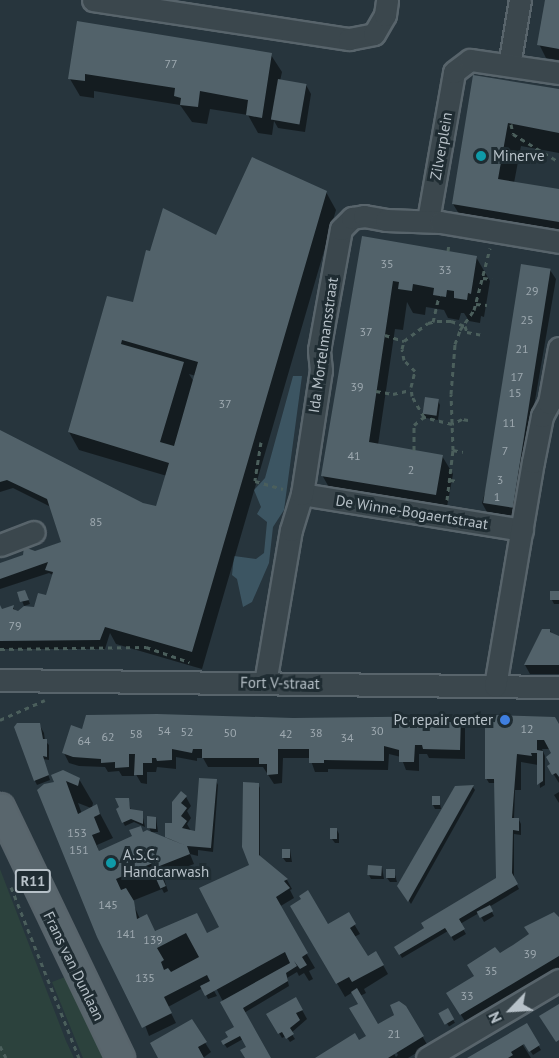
<!DOCTYPE html>
<style>
body{margin:0}
#map{position:relative;width:559px;height:1058px;overflow:hidden;background:#27353d;font-family:"PT Sans",sans-serif}
div>[style]{position:absolute}
[style*='--x']{left:calc(var(--x)*1px);top:calc(var(--y)*1px);width:calc(var(--w)*1px);rotate:calc(var(--a)*1deg)}
.green>*{inset:0;background:#2c423d}
.water>*{inset:0;background:#3c5562}
.shadow>*{inset:0;background:#0007;transform-origin:0 0}
.building>*{inset:0;background:#52626a;transform-origin:0 0}
.path>*{height:3px;margin-top:-1.5px;transform-origin:0;background:repeating-linear-gradient(90deg,#4b5f5c 0 4.5px,transparent 0 9px)}
.roads{filter:drop-shadow(2px 0 #58646b) drop-shadow(-2px 0 #58646b) drop-shadow(0 2px #58646b) drop-shadow(0 -2px #58646b)}
.minor>*{height:21px;margin:-10.5px;padding:0 10.5px;transform-origin:10.5px;border-radius:10.5px;background:#3b474d}
.major>*{height:27px;margin:-13.5px;padding:0 13.5px;transform-origin:13.5px;border-radius:13.5px;background:#59666d}
.dots>*{width:16px;height:16px;translate:-50% -50%;box-sizing:border-box;border:3px solid #1f2c32;border-radius:50%}
span{translate:-50% -50%;white-space:nowrap;text-align:center;line-height:1.15;-webkit-text-stroke:6px #1f2c32;paint-order:stroke}
.number-label{font-size:12px;color:#9ea9b0}
.number-label span{-webkit-text-stroke-width:0}
.shield-label span{padding:2px 4px;background:#1f2c32;border:2px solid;border-radius:4px;-webkit-text-stroke-width:0}
.shield-label{font-size:14px;color:#b7c1c8;font-weight:700}
.street-label{font-size:15px;color:#b7c1c8}
.poi-label{font-size:15px;color:#b7c1c8}
.left{translate:0 -50%;text-align:left}
.right{translate:-100% -50%;text-align:right}
.north{position:absolute;left:481px;top:980px;width:60px;height:60px;-webkit-text-stroke:4px #1f2c32;paint-order:stroke;rotate:245deg;font-size:16px;font-weight:700;line-height:24px;text-align:center;color:#b7c1c8}
.north::after{content:'';display:block;margin:auto;width:21px;height:27px;background:#b7c1c8;clip-path:polygon(50% 0,100% 100%,50% 72%,0 100%)}
</style>
<div id="map">
<div class="green">
<i style="clip-path:polygon(0 869px,66px 1041px,74px 1058px,0 1058px)"></i>
<i style="clip-path:polygon(65px 977px,85px 1017px,106px 1058px,83px 1058px,52px 982px)"></i>
</div>
<div class="water">
<i style="clip-path:polygon(293px 376px,302px 376px,284px 510px,273px 527px,269px 563px,252px 602px,243px 607px,237px 579px,232px 575px,234px 556px,256px 559px,264px 553px,267px 522px,257px 514px,261px 507px,254px 490px,265px 478px)"></i>
</div>
<div class="shadow">
<i style="clip-path:polygon(546px 0,559px 0,559px 60px,546px 58px,539px 44px)"></i>
<i style="clip-path:polygon(78px 23px,271px 55px,282px 72px,280px 81px,306px 85px,311px 94px,305px 132px,278px 128px,274px 121px,272px 135px,258px 133px,248px 115px,210px 109px,207px 124px,192px 122px,180px 105px,94px 91px,94px 98px,80px 96px,70px 79px)"></i>
<i style="clip-path:polygon(474px 76px,559px 90px,559px 153px,521px 146px,514px 183px,559px 191px,559px 243px,467px 227px,453px 204px)"></i>
<i style="clip-path:polygon(evenodd,326px 192px,336px 210px,202px 669px,116px 644px,110px 633px,105px 649px,0 649px,0 608px,2px 611px,13px 607px,16px 612px,35px 609px,47px 597px,53px 575px,49px 573px,0 589px,0 564px,63px 542px,51px 507px,13px 488px,0 492px,0 432px,142px 505px,157px 508px,167px 476px,79px 450px,69px 432px,134px 304px,217px 237px,326px 192px,189px 374px,196px 376px,194px 382px,189px 374px)"></i>
<i style="clip-path:polygon(363px 238px,476px 257px,490px 281px,484px 317px,481px 316px,480px 323px,469px 321px,464px 313px,461px 313px,459px 320px,448px 318px,444px 310px,426px 307px,425px 315px,413px 313px,407px 302px,403px 330px,395px 329px,378px 445px,442px 456px,453px 474px,446px 512px,330px 489px,322px 475px)"></i>
<i style="clip-path:polygon(550px 270px,556px 279px,515px 516px,487px 512px,482px 503px)"></i>
<i style="clip-path:polygon(438px 401px,440px 405px,438px 420px,426px 418px,424px 414px)"></i>
<i style="clip-path:polygon(559px 592px,559px 604px,554px 604px,552px 600px)"></i>
<i style="clip-path:polygon(19px 593px,27px 596px,30px 604px,24px 606px)"></i>
<i style="clip-path:polygon(542px 631px,550px 631px,555px 637px,559px 637px,559px 674px,530px 674px,525px 665px)"></i>
<i style="clip-path:polygon(460px 718px,465px 727px,465px 759px,429px 758px,427px 754px,419px 754px,419px 771px,406px 770px,401px 757px,389px 754px,388px 770px,328px 769px,328px 772px,315px 772px,310px 758px,283px 758px,282px 783px,274px 784px,263px 767px,208px 767px,203px 758px,197px 758px,197px 761px,176px 757px,176px 769px,157px 767px,156px 772px,147px 772px,147px 784px,141px 783px,134px 771px,134px 776px,122px 776px,119px 771px,108px 772px,105px 767px,79px 766px,69px 763px,64px 753px,83px 731px,293px 719px)"></i>
<i style="clip-path:polygon(486px 721px,559px 727px,559px 783px,549px 767px,552px 765px,554px 754px,551px 749px,542px 749px,545px 756px,545px 785px,540px 788px,538px 765px,521px 762px,521px 790px,515px 790px,514px 819px,519px 820px,521px 824px,521px 835px,514px 834px,514px 879px,519px 889px,489px 907px,494px 916px,484px 922px,479px 913px,460px 924px,466px 934px,454px 941px,448px 931px,402px 958px,396px 947px,497px 879px,496px 783px,489px 783px,486px 778px)"></i>
<i style="clip-path:polygon(39px 724px,44px 733px,45px 741px,49px 745px,49px 760px,43px 759px,50px 780px,37px 785px,35px 781px)"></i>
<i style="clip-path:polygon(evenodd,53px 776px,79px 779px,93px 803px,92px 808px,96px 806px,113px 838px,97px 845px,99px 852px,134px 837px,140px 831px,169px 841px,167px 836px,173px 828px,173px 802px,186px 797px,191px 806px,187px 811px,191px 818px,187px 824px,191px 831px,196px 832px,216px 781px,218px 785px,213px 852px,198px 850px,198px 856px,190px 854px,194px 864px,163px 876px,168px 891px,164px 893px,162px 889px,132px 901px,140px 919px,155px 933px,196px 915px,207px 934px,221px 928px,251px 866px,258px 784px,260px 788px,260px 858px,287px 880px,292px 889px,290px 890px,294px 898px,279px 907px,315px 968px,309px 971px,313px 979px,309px 981px,304px 973px,299px 976px,297px 972px,287px 978px,289px 986px,244px 1013px,270px 1058px,246px 1058px,248px 1047px,243px 1039px,227px 1048px,223px 1042px,230px 1038px,236px 1027px,213px 982px,210px 984px,217px 996px,208px 999px,203px 988px,168px 1007px,176px 1023px,149px 1036px,53px 776px,78px 803px,91px 808px,82px 814px,78px 803px)"></i>
<i style="clip-path:polygon(456px 787px,473px 787px,475px 790px,411px 904px,399px 886px)"></i>
<i style="clip-path:polygon(559px 792px,559px 803px,554px 795px)"></i>
<i style="clip-path:polygon(439px 798px,441px 809px,435px 809px,433px 805px)"></i>
<i style="clip-path:polygon(128px 799px,131px 811px,142px 813px,145px 827px,134px 822px,125px 826px,123px 822px)"></i>
<i style="clip-path:polygon(156px 818px,158px 832px,151px 832px,149px 827px)"></i>
<i style="clip-path:polygon(337px 830px,339px 834px,339px 843px,335px 843px,332px 839px)"></i>
<i style="clip-path:polygon(290px 850px,292px 862px,286px 862px,283px 858px)"></i>
<i style="clip-path:polygon(382px 867px,384px 879px,371px 879px,369px 875px)"></i>
<i style="clip-path:polygon(394px 871px,397px 882px,390px 882px,387px 878px)"></i>
<i style="clip-path:polygon(292px 906px,353px 970px,330px 925px,348px 914px,360px 934px,354px 937px,367px 958px,383px 965px,388px 974px,364px 989px,366px 993px,360px 996px,396px 1057px,398px 1055px,381px 1024px,405px 1007px,428px 1046px,408px 1058px,318px 1058px,368px 1037px,360px 1004px,353px 992px,345px 997px)"></i>
<i style="clip-path:polygon(559px 919px,559px 968px,466px 1023px,448px 994px,476px 977px,499px 955px)"></i>
<i style="clip-path:polygon(296px 999px,307px 1019px,291px 1033px,295px 1039px,290px 1042px,286px 1036px,282px 1038px,268px 1015px)"></i>
<i style="left:447px;top:1010px;width:15px;height:7px;rotate:58deg"></i>
<i style="clip-path:polygon(191px 1021px,211px 1052px,203px 1058px,160px 1058px)"></i>
<i style="clip-path:polygon(526px 1025px,541px 1050px,533px 1055px,519px 1034px,516px 1034px,531px 1058px,470px 1058px)"></i>
</div>
<div class="building">
<i style="clip-path:polygon(545px 0,559px 0,559px 49px,537px 45px)"></i>
<i style="clip-path:polygon(77px 21px,272px 53px,262px 118px,246px 115px,248px 100px,200px 91px,198px 107px,180px 105px,181px 98px,174px 96px,175px 88px,85px 74px,85px 81px,68px 79px)"></i>
<i style="clip-path:polygon(473px 75px,559px 89px,559px 133px,508px 123px,498px 179px,559px 189px,559px 222px,452px 204px)"></i>
<i style="left:278px;top:79px;width:29px;height:41px;rotate:10deg"></i>
<i style="clip-path:polygon(evenodd,252px 157px,327px 191px,192px 652px,105px 627px,100px 640px,0 641px,0 605px,2px 609px,14px 605px,13px 609px,18px 611px,24px 606px,34px 607px,38px 593px,46px 595px,53px 572px,45px 570px,48px 562px,0 579px,0 563px,23px 555px,24px 547px,35px 551px,61px 542px,47px 499px,7px 480px,0 482px,0 430px,143px 503px,156px 506px,169px 463px,68px 432px,107px 296px,133px 302px,146px 250px,150px 251px,163px 208px,216px 235px,252px 157px,122px 340px,198px 362px,174px 446px,160px 442px,184px 362px,121px 344px,122px 340px)"></i>
<i style="clip-path:polygon(362px 236px,477px 256px,471px 294px,468px 293px,467px 300px,454px 298px,454px 291px,447px 290px,446px 297px,433px 295px,434px 288px,413px 284px,412px 291px,398px 289px,399px 282px,393px 281px,369px 442px,443px 455px,436px 495px,321px 476px)"></i>
<i style="left:521px;top:264px;width:30px;height:242px;rotate:9deg"></i>
<i style="left:425px;top:397px;width:14px;height:17px;rotate:8deg"></i>
<i style="clip-path:polygon(25px 590px,29px 600px,20px 602px,17px 592px)"></i>
<i style="left:550px;top:591px;width:9px;height:9px"></i>
<i style="clip-path:polygon(542px 629px,550px 629px,550px 632px,559px 636px,559px 665px,524px 665px)"></i>
<i style="clip-path:polygon(157px 714px,293px 718px,461px 716px,460px 750px,423px 749px,422px 745px,415px 745px,414px 762px,399px 762px,399px 750px,384px 746px,384px 761px,324px 760px,324px 763px,309px 763px,309px 749px,278px 749px,278px 774px,267px 775px,267px 764px,259px 764px,259px 758px,202px 758px,202px 749px,193px 749px,192px 753px,172px 749px,172px 760px,157px 761px,156px 758px,152px 758px,152px 763px,143px 763px,143px 775px,134px 775px,135px 754px,129px 754px,129px 767px,115px 768px,115px 762px,101px 763px,101px 759px,73px 757px,62px 753px,71px 725px,82px 729px,86px 715px)"></i>
<i style="clip-path:polygon(494px 715px,555px 717px,559px 724px,559px 777px,556px 773px,552px 775px,547px 766px,550px 764px,546px 757px,551px 753px,544px 740px,537px 740px,537px 750px,543px 751px,543px 781px,537px 785px,537px 753px,531px 753px,532px 756px,517px 754px,512px 818px,519px 818px,519px 831px,513px 830px,512px 873px,518px 884px,459px 919px,465px 929px,451px 937px,445px 928px,399px 955px,394px 947px,424px 928px,421px 923px,496px 878px,494px 779px,485px 779px,485px 720px,494px 717px)"></i>
<i style="clip-path:polygon(17px 723px,40px 723px,43px 739px,47px 739px,47px 757px,43px 756px,49px 775px,34px 781px,14px 727px)"></i>
<i style="clip-path:polygon(evenodd,63px 770px,80px 778px,78px 786px,66px 781px,78px 814px,97px 804px,100px 814px,94px 817px,100px 832px,92px 835px,99px 851px,132px 836px,129px 830px,141px 826px,143px 832px,147px 830px,184px 845px,165px 837px,165px 823px,172px 823px,172px 802px,181px 791px,187px 796px,181px 803px,187px 808px,181px 816px,187px 821px,182px 828px,195px 831px,199px 778px,217px 779px,211px 848px,187px 846px,190px 854px,157px 867px,155px 862px,116px 879px,121px 890px,126px 888px,134px 901px,137px 919px,147px 914px,155px 931px,197px 913px,207px 933px,219px 927px,199px 888px,249px 865px,242px 847px,243px 782px,259px 783px,259px 855px,288px 879px,284px 881px,290px 888px,276px 897px,308px 953px,302px 957px,307px 965px,300px 969px,294px 961px,297px 966px,286px 973px,288px 981px,243px 1008px,271px 1058px,245px 1058px,240px 1050px,246px 1047px,240px 1036px,223px 1045px,221px 1041px,228px 1037px,225px 1032px,234px 1027px,220px 1002px,290px 963px,285px 952px,205px 996px,200px 986px,210px 981px,207px 975px,164px 997px,172px 1013px,142px 1028px,97px 937px,37px 790px,44px 784px,54px 782px,51px 775px,63px 770px,186px 933px,199px 957px,171px 972px,168px 968px,164px 970px,161px 962px,164px 960px,157px 948px,186px 933px)"></i>
<i style="clip-path:polygon(474px 785px,408px 902px,397px 886px,455px 786px)"></i>
<i style="left:432px;top:796px;width:8px;height:9px"></i>
<i style="clip-path:polygon(115px 798px,129px 798px,130px 809px,143px 811px,143px 824px,131px 819px,122px 823px,116px 809px,119px 807px)"></i>
<i style="clip-path:polygon(147px 816px,156px 817px,156px 829px,147px 828px)"></i>
<i style="left:330px;top:828px;width:7px;height:11px"></i>
<i style="left:282px;top:849px;width:8px;height:9px"></i>
<i style="left:368px;top:865px;width:14px;height:10px;rotate:4deg"></i>
<i style="left:386px;top:869px;width:9px;height:9px"></i>
<i style="left:161px;top:875px;width:12px;height:6px;rotate:66deg"></i>
<i style="clip-path:polygon(308px 890px,328px 924px,349px 912px,356px 924px,350px 928px,368px 956px,376px 951px,384px 965px,352px 982px,349px 977px,336px 984px,290px 906px,301px 899px,299px 896px)"></i>
<i style="left:490px;top:905px;width:7px;height:15px;rotate:63deg"></i>
<i style="clip-path:polygon(554px 912px,559px 917px,559px 956px,460px 1015px,446px 993px,474px 976px,467px 965px,495px 947px,500px 953px,513px 945px,529px 934px,524px 927px)"></i>
<i style="clip-path:polygon(357px 988px,378px 1024px,394px 1015px,390px 1005px,399px 1001px,406px 1006px,424px 1036px,388px 1058px,315px 1058px,355px 1033px,359px 1040px,366px 1036px,349px 1008px,358px 1004px,351px 992px)"></i>
<i style="clip-path:polygon(296px 997px,303px 1010px,296px 1013px,300px 1020px,290px 1028px,294px 1034px,286px 1039px,282px 1032px,278px 1034px,266px 1014px)"></i>
<i style="clip-path:polygon(559px 1004px,559px 1040px,556px 1042px,539px 1016px)"></i>
<i style="left:448px;top:1008px;width:13px;height:11px;rotate:61deg"></i>
<i style="clip-path:polygon(192px 1019px,207px 1042px,198px 1047px,204px 1058px,158px 1058px,150px 1043px)"></i>
<i style="clip-path:polygon(527px 1023px,540px 1045px,529px 1052px,524px 1044px,511px 1052px,513px 1055px,508px 1058px,467px 1058px)"></i>
</div>
<div class="path">
<i style="--x:511;--y:124;--w:10;--a:79"></i>
<i style="--x:513;--y:134;--w:54;--a:31.3"></i>
<i style="--x:448;--y:251;--w:8;--a:-83"></i>
<i style="--x:483;--y:278;--w:9;--a:6"></i>
<i style="--x:476;--y:304;--w:11;--a:5"></i>
<i style="--x:433;--y:322;--w:27;--a:-77"></i>
<i style="--x:385;--y:335;--w:20;--a:18"></i>
<i style="--x:376;--y:391;--w:17;--a:10"></i>
<i style="--x:393;--y:394;--w:18;--a:-13"></i>
<i style="--x:468;--y:420;--w:6;--a:-171"></i>
<i style="--x:462;--y:419;--w:11;--a:153"></i>
<i style="--x:452;--y:424;--w:29;--a:-166"></i>
<i style="--x:424;--y:417;--w:24;--a:-120"></i>
<i style="--x:412;--y:396;--w:9;--a:-96"></i>
<i style="--x:411;--y:387;--w:16;--a:-76"></i>
<i style="--x:415;--y:371;--w:16;--a:-135"></i>
<i style="--x:404;--y:360;--w:11;--a:-100"></i>
<i style="--x:402;--y:349;--w:8;--a:-76"></i>
<i style="--x:404;--y:341;--w:30;--a:-37"></i>
<i style="--x:428;--y:323;--w:9;--a:-13"></i>
<i style="--x:437;--y:321;--w:14;--a:0"></i>
<i style="--x:451;--y:321;--w:15;--a:20"></i>
<i style="--x:465;--y:326;--w:6;--a:72"></i>
<i style="--x:467;--y:332;--w:15;--a:11"></i>
<i style="--x:261;--y:442;--w:39;--a:99"></i>
<i style="--x:255;--y:481;--w:29;--a:16"></i>
<i style="--x:414;--y:450;--w:25;--a:-90"></i>
<i style="--x:414;--y:425;--w:13;--a:-39"></i>
<i style="--x:453;--y:450;--w:10;--a:11"></i>
<i style="--x:450;--y:480;--w:8;--a:7"></i>
<i style="--x:447;--y:500;--w:50;--a:-83.2"></i>
<i style="--x:453;--y:450;--w:56;--a:-92"></i>
<i style="--x:451;--y:394;--w:50;--a:-85.4"></i>
<i style="--x:455;--y:344;--w:15;--a:-70"></i>
<i style="--x:460;--y:330;--w:24;--a:-55"></i>
<i style="--x:474;--y:310;--w:64;--a:-75.5"></i>
<i style="--x:0;--y:649;--w:146;--a:-0.8"></i>
<i style="--x:146;--y:647;--w:46;--a:19.2"></i>
<i style="--x:0;--y:720;--w:49;--a:-24"></i>
<i style="--x:11;--y:887;--w:184;--a:68.3"></i>
<i style="--x:0;--y:1046;--w:13;--a:63"></i>
</div>
<div class="roads">
<div class="minor">
<i style="--x:93;--y:0;--w:259;--a:8.7"></i>
<i style="--x:349;--y:39;--w:25;--a:-11"></i>
<i style="--x:374;--y:34;--w:22;--a:-60"></i>
<i style="--x:385;--y:15;--w:15;--a:-82"></i>
<i style="--x:509;--y:65;--w:66;--a:-80.4"></i>
<i style="--x:428;--y:220;--w:150;--a:-80"></i>
<i style="--x:454;--y:72;--w:20;--a:-37"></i>
<i style="--x:470;--y:60;--w:90;--a:8.3"></i>
<i style="--x:302;--y:494;--w:223;--a:9.3"></i>
<i style="--x:0;--y:545;--w:36;--a:-21"></i>
<i style="--x:0;--y:680;--w:559;--a:0.72"></i>
<i style="--x:265;--y:683;--w:155;--a:-80.4"></i>
<i style="--x:291;--y:530;--w:38;--a:-73"></i>
<i style="--x:302;--y:494;--w:125;--a:-81.3"></i>
<i style="--x:321;--y:370;--w:20;--a:-96"></i>
<i style="--x:319;--y:350;--w:123;--a:-79.7"></i>
<i style="--x:341;--y:229;--w:16;--a:-45"></i>
<i style="--x:352;--y:218;--w:12;--a:-9"></i>
<i style="--x:364;--y:216;--w:22;--a:10"></i>
<i style="--x:386;--y:220;--w:54;--a:2.1"></i>
<i style="--x:440;--y:222;--w:121;--a:9.5"></i>
<i style="--x:495;--y:686;--w:227;--a:-80.4"></i>
<i style="--x:533;--y:462;--w:47;--a:-78.9"></i>
<i style="--x:542;--y:416;--w:15;--a:-62"></i>
<i style="--x:549;--y:403;--w:56;--a:-79.7"></i>
<i style="--x:427;--y:1058;--w:153;--a:-30.6"></i>
</div>
<div class="major">
<i style="--x:0;--y:807;--w:278;--a:64.4"></i>
</div>
</div>
<div class="dots">
<i style="left:481px;top:156px;background:#0f9aa8"></i>
<i style="left:505px;top:720px;background:#3f7fe0"></i>
<i style="left:111px;top:863px;background:#0f9aa8"></i>
</div>
<div class="number-label">
<span style="left:171px;top:64px">77</span>
<span style="left:387px;top:264px">35</span>
<span style="left:445px;top:270px">33</span>
<span style="left:532px;top:291px">29</span>
<span style="left:527px;top:320px">25</span>
<span style="left:366px;top:332px">37</span>
<span style="left:522px;top:349px">21</span>
<span style="left:517px;top:377px">17</span>
<span style="left:357px;top:387px">39</span>
<span style="left:515px;top:393px">15</span>
<span style="left:225px;top:404px">37</span>
<span style="left:509px;top:423px">11</span>
<span style="left:505px;top:451px">7</span>
<span style="left:354px;top:456px">41</span>
<span style="left:411px;top:470px">2</span>
<span style="left:500px;top:480px">3</span>
<span style="left:497px;top:497px">1</span>
<span style="left:96px;top:522px">85</span>
<span style="left:15px;top:626px">79</span>
<span style="left:527px;top:729px">12</span>
<span style="left:164px;top:731px">54</span>
<span style="left:377px;top:731px">30</span>
<span style="left:187px;top:732px">52</span>
<span style="left:230px;top:733px">50</span>
<span style="left:316px;top:733px">38</span>
<span style="left:136px;top:734px">58</span>
<span style="left:286px;top:734px">42</span>
<span style="left:108px;top:737px">62</span>
<span style="left:347px;top:738px">34</span>
<span style="left:84px;top:741px">64</span>
<span style="left:77px;top:833px">153</span>
<span style="left:79px;top:850px">151</span>
<span style="left:108px;top:905px">145</span>
<span style="left:126px;top:934px">141</span>
<span style="left:153px;top:940px">139</span>
<span style="left:530px;top:954px">39</span>
<span style="left:491px;top:971px">35</span>
<span style="left:145px;top:978px">135</span>
<span style="left:467px;top:996px">33</span>
<span style="left:394px;top:1034px">21</span>
</div>
<div class="shield-label">
<span style="left:33px;top:881px">R11</span>
</div>
<div class="street-label">
<span style="left:441px;top:146px;rotate:-80deg">Zilverplein</span>
<span style="left:323px;top:345px;rotate:-82deg">Ida Mortelmansstraat</span>
<span style="left:412px;top:512px;rotate:9deg">De Winne-Bogaertstraat</span>
<span style="left:280px;top:683px;rotate:1deg">Fort V-straat</span>
<span style="left:74px;top:966px;rotate:64deg">Frans van Dunlaan</span>
</div>
<div class="poi-label">
<span class="left" style="left:493px;top:156px">Minerve</span>
<span class="right" style="left:493px;top:720px">Pc repair center</span>
<span class="left" style="left:123px;top:863px">A.S.C.<br>Handcarwash</span>
</div>
<div class="north">N</div>
</div>
